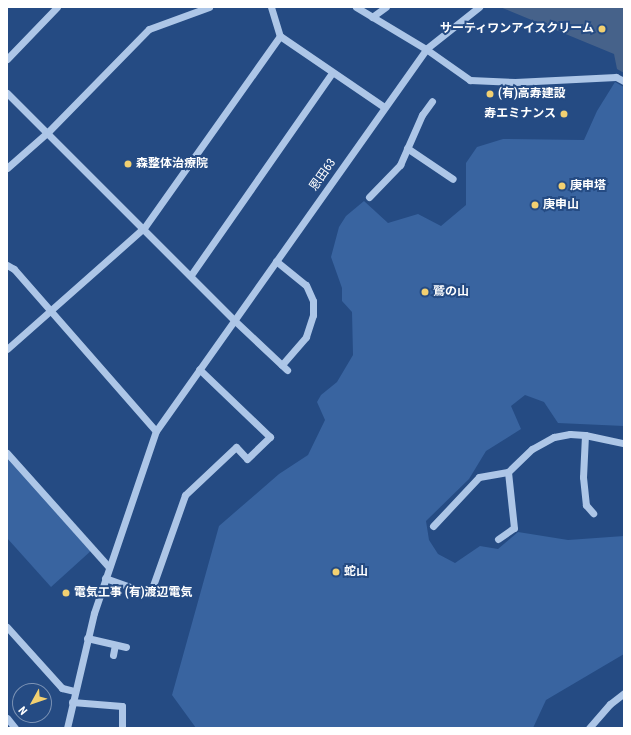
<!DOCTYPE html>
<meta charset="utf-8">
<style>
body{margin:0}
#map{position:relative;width:631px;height:735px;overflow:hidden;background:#254b83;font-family:"Roboto Condensed","Noto Sans JP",sans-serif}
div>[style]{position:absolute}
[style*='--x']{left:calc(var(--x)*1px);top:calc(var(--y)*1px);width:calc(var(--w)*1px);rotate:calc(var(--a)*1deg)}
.green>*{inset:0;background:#3964a0}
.water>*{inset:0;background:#46628a}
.minor>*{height:7px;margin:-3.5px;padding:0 3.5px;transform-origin:3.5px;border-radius:3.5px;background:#adc6e7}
.dots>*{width:11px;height:11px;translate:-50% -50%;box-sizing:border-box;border:2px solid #254b83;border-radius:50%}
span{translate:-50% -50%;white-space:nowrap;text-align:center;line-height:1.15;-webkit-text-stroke:4px #254b83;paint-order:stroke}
.poi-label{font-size:12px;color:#fff;font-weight:700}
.right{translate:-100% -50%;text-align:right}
.left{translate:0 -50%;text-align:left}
.street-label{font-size:12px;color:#fff}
.frame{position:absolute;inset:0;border:8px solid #fff;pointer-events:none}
.north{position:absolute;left:12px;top:683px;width:40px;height:40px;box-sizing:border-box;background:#254b83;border:1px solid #7c93b5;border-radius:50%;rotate:230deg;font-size:11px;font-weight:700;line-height:16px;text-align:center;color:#fff}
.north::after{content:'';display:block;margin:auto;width:14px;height:18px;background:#f2d071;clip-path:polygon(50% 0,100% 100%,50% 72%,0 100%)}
</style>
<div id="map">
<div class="green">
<i style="clip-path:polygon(615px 82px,624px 87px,624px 426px,558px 423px,544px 402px,525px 395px,511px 406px,521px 429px,486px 451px,469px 479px,426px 521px,429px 540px,438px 554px,455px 563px,480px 546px,498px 549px,518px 532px,568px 540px,624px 536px,624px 654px,546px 700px,533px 728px,196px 728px,172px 695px,219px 526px,279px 474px,308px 455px,325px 420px,317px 402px,321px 395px,337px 382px,353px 355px,352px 312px,342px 301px,342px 288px,331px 257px,339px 227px,346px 216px,364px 201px,388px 223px,418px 214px,441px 226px,466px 205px,466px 163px,477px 147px,503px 139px,584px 140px,597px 111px)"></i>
<i style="clip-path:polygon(7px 453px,93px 549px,51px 587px,7px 538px)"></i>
</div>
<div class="water">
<i style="clip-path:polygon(500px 7px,624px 7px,624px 73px,617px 69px,614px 54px)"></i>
</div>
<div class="minor">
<i style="--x:271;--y:7;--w:30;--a:73"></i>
<i style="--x:280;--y:36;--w:126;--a:34.3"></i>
<i style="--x:356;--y:7;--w:82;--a:31"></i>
<i style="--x:426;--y:49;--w:54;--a:35.2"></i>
<i style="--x:470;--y:80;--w:45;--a:2.5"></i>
<i style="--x:515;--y:82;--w:101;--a:-2.8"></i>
<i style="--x:616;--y:77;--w:9;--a:27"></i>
<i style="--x:372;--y:17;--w:17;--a:-36"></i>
<i style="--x:7;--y:59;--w:72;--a:-46.1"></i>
<i style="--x:7;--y:93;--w:321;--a:45"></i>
<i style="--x:234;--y:320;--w:73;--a:43.3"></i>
<i style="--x:407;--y:148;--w:55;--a:34"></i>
<i style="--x:7;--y:168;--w:55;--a:-41.3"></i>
<i style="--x:48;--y:132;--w:144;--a:-45.6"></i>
<i style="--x:149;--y:29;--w:64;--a:-20.1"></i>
<i style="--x:369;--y:197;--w:45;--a:-45.9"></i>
<i style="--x:400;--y:165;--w:55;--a:-66.3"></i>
<i style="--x:422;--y:115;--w:17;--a:-54"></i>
<i style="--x:276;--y:261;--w:38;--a:39"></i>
<i style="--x:306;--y:285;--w:17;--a:66"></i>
<i style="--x:313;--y:301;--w:14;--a:90"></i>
<i style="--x:313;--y:315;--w:23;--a:108"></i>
<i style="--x:306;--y:337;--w:37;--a:131"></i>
<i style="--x:7;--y:265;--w:8;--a:30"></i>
<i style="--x:14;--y:269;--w:215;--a:48.8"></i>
<i style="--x:191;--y:275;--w:246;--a:-55.1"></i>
<i style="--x:7;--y:349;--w:183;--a:-41.5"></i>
<i style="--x:144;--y:228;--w:235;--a:-54.7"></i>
<i style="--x:585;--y:435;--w:42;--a:92.7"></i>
<i style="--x:583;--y:477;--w:28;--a:84"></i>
<i style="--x:586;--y:505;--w:11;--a:49"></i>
<i style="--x:7;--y:453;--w:153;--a:48.2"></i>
<i style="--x:433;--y:526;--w:67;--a:-46.8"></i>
<i style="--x:479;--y:477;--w:29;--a:-10"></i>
<i style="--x:508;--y:472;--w:33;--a:-44"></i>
<i style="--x:532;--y:449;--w:25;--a:-29"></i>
<i style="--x:554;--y:437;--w:16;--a:-11"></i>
<i style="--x:570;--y:434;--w:15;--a:4"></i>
<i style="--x:585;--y:435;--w:40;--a:12"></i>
<i style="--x:498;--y:539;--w:19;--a:-35"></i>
<i style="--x:514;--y:528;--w:56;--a:-96.1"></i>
<i style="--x:105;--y:578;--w:48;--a:19.6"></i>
<i style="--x:150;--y:594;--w:105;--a:-70.5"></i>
<i style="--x:185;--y:495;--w:70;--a:-43.3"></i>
<i style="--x:236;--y:447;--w:16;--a:47"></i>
<i style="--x:247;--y:459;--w:32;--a:-44"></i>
<i style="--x:270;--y:437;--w:98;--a:-136.2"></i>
<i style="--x:7;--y:627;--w:82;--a:48"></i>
<i style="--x:62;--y:688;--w:12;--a:14"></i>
<i style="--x:87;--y:638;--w:40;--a:13"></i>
<i style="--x:113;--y:655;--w:10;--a:-79"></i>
<i style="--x:72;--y:702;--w:50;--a:4.6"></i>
<i style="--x:122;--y:706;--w:22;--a:90"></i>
<i style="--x:7;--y:718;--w:13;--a:51"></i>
<i style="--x:67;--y:728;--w:118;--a:-76.8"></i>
<i style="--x:94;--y:613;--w:192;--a:-71.2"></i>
<i style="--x:156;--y:431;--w:468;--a:-54.7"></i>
<i style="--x:426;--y:49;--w:68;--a:-38.4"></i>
<i style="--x:589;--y:728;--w:32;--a:-49"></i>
<i style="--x:610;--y:704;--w:18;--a:-38"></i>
</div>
<div class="dots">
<i style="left:602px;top:29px;background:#f2d071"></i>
<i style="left:490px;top:94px;background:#f2d071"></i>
<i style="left:564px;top:114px;background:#f2d071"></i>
<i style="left:128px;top:164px;background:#f2d071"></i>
<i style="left:562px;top:186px;background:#f2d071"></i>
<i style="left:535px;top:205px;background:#f2d071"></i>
<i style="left:425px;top:292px;background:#f2d071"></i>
<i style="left:336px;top:572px;background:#f2d071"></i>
<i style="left:66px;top:593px;background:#f2d071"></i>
</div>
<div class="poi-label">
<span class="right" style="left:594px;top:29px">サーティワンアイスクリーム</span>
<span class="left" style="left:498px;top:94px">(有)高寿建設</span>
<span class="right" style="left:556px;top:114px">寿エミナンス</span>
<span class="left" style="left:136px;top:164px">森整体治療院</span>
<span class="left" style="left:570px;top:186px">庚申塔</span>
<span class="left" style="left:543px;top:205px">庚申山</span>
<span class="left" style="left:433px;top:292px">鷲の山</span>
<span class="left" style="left:344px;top:572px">蛇山</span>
<span class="left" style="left:74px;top:593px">電気工事 (有)渡辺電気</span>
</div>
<div class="street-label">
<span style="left:323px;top:175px;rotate:-55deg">恩田63</span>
</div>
<div class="frame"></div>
<div class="north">N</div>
</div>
